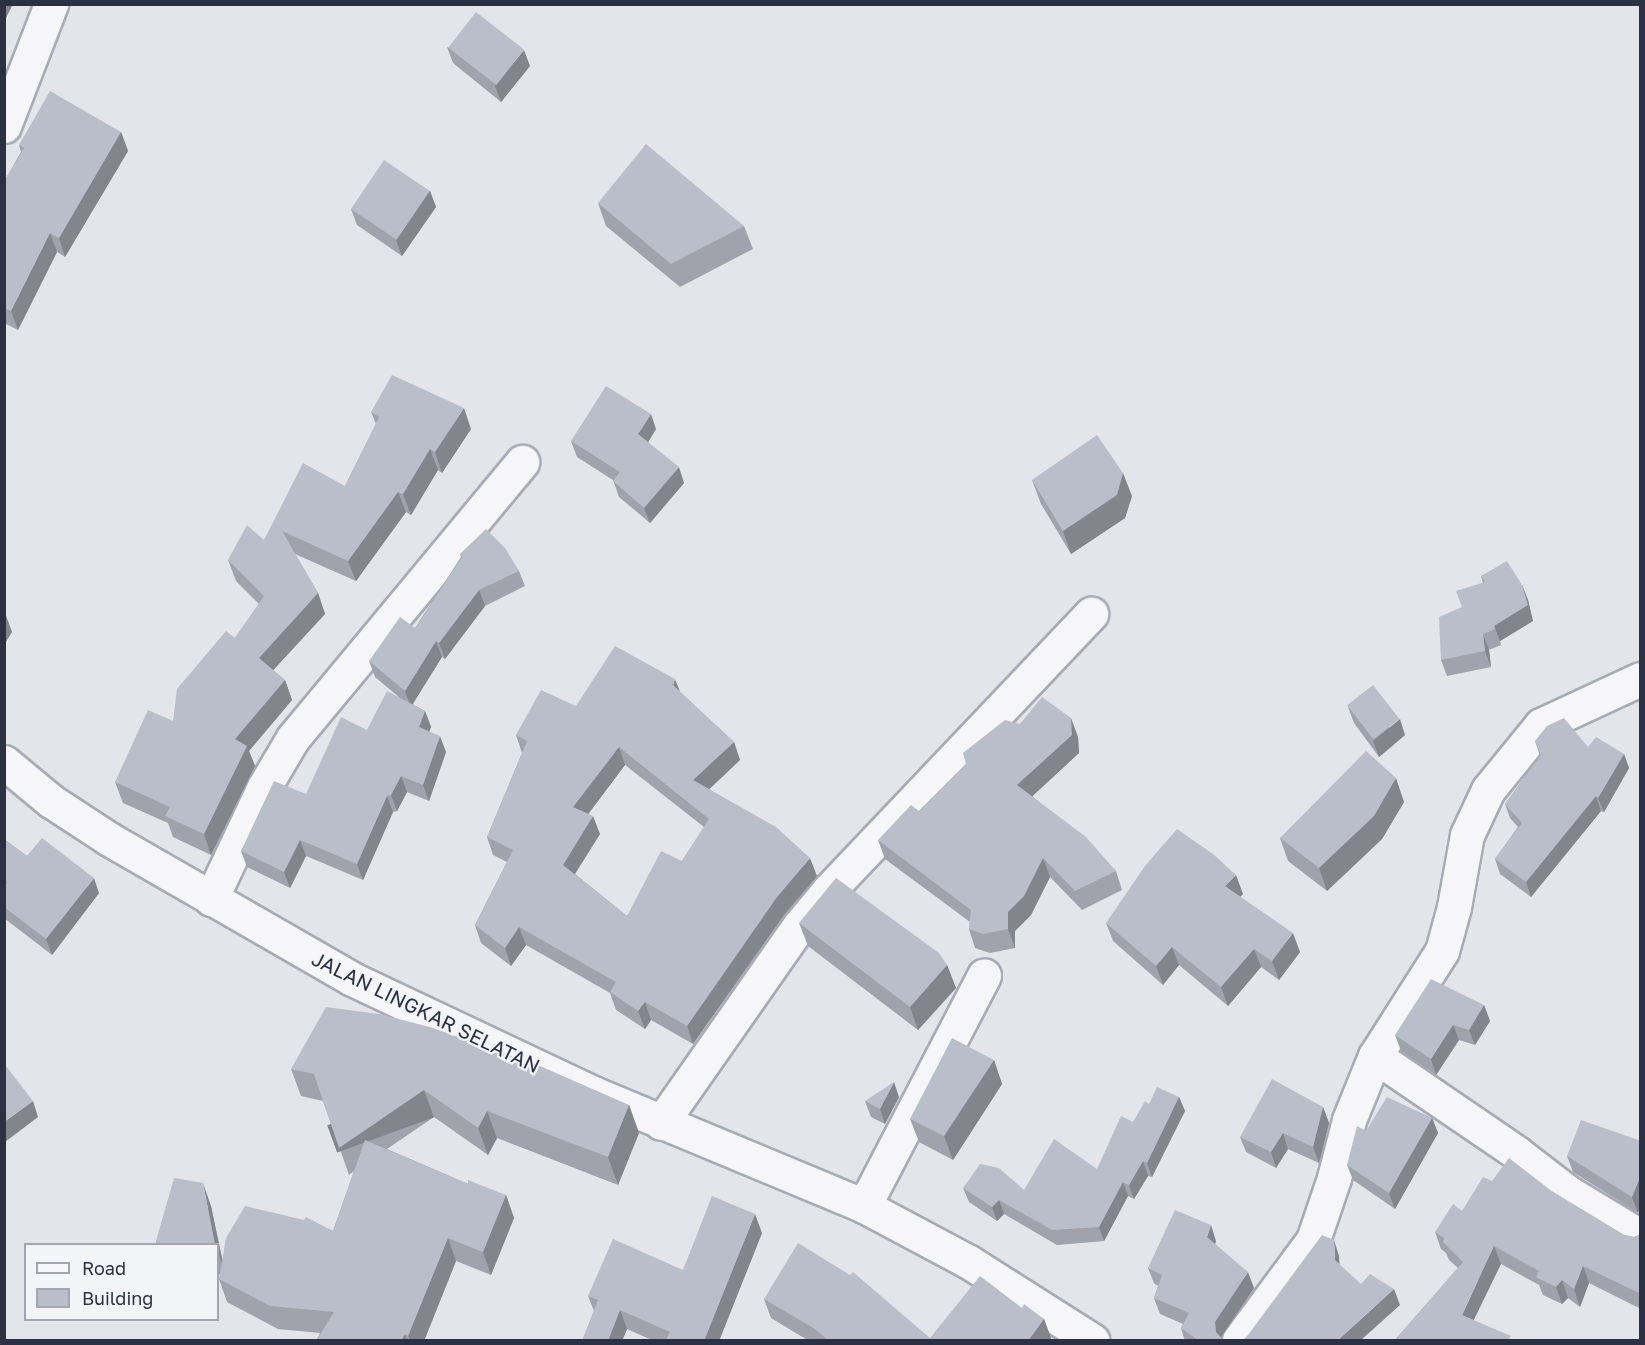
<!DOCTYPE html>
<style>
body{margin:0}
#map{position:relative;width:1645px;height:1345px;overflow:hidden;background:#e3e5eb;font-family:"Golos Text",sans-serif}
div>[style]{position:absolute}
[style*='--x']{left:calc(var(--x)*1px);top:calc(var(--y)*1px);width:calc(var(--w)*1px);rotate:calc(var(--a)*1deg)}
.roads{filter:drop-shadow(2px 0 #a8abb5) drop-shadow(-2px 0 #a8abb5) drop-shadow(0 2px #a8abb5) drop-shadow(0 -2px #a8abb5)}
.minor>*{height:33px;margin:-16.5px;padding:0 16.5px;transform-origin:16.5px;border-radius:16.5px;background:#f6f6f9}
.wall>*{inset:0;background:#a0a3ac}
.shaded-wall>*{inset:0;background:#82858c;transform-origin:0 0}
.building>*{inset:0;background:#babec8;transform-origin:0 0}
span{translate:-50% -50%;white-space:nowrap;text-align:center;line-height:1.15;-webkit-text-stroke:4.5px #f3f4f8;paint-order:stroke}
.street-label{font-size:20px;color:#2b3143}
.frame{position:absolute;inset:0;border:6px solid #2b3143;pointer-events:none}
.legend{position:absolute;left:24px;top:1243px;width:195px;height:78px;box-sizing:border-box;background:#f3f4f8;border:2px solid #a3a6b0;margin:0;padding:8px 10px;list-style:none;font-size:18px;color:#2b3143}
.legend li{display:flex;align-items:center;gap:12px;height:30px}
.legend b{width:30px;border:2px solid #a3a6b0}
</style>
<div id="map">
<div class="roads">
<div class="minor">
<i style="--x:4;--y:126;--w:131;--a:-68.9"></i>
<i style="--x:4;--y:762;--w:61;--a:39.7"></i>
<i style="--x:51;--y:801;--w:69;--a:33.2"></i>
<i style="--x:109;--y:839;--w:280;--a:29.9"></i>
<i style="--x:352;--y:979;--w:267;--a:25.3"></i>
<i style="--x:593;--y:1093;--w:294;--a:22.6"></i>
<i style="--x:864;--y:1206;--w:119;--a:28.1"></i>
<i style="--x:969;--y:1262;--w:146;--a:32.4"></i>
<i style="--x:211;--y:899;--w:124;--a:-64.7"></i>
<i style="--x:264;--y:787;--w:57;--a:-59.4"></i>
<i style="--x:293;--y:738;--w:359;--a:-50.3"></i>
<i style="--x:1375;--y:1056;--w:172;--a:34.3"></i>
<i style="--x:1517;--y:1153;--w:66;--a:37.6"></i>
<i style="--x:1569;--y:1193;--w:83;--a:31.2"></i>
<i style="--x:661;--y:1123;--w:241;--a:-55"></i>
<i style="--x:799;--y:926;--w:47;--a:-50.2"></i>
<i style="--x:829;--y:890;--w:381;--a:-46.5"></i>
<i style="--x:864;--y:1206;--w:260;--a:-62.5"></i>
<i style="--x:1239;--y:1340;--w:124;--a:-53.5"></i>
<i style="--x:1313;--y:1240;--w:65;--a:-71.3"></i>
<i style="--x:1334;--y:1178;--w:60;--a:-75.5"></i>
<i style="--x:1349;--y:1120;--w:69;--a:-67.9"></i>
<i style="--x:1375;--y:1056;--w:125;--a:-57.5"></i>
<i style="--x:1442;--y:951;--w:46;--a:-74.7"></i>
<i style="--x:1454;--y:907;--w:73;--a:-79.8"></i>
<i style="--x:1467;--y:835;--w:50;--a:-65"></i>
<i style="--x:1488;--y:790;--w:84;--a:-50.8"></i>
<i style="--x:1541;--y:725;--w:109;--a:-24.9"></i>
</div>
</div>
<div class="wall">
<i style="clip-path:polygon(447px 47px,530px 66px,501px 102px,453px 63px)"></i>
<i style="clip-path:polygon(121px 132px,128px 151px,65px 257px,57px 252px,18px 330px,4px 323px,4px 182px,21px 152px,19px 145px)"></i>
<i style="clip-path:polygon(430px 191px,436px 207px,402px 256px,357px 225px,351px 209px)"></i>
<i style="clip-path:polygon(598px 203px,744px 226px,753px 249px,680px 287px,606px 226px)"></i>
<i style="clip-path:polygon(371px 412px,471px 429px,442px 473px,438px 470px,411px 515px,406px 512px,356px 581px,295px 554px,318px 593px,325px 614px,273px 670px,285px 680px,292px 700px,249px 751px,255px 766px,211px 855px,173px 837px,168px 823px,123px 803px,115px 782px,173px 721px,235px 638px,259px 604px,236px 581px,228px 560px,264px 540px,345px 486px,376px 424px)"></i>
<i style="clip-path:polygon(656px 429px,648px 442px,684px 483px,650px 523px,619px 497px,613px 480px,577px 457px,571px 441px)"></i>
<i style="clip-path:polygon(1032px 480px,1132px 496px,1125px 518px,1071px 554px,1041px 504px)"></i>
<i style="clip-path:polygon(460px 554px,519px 571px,525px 586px,485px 606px,445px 659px,442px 657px,412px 704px,425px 711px,431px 727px,429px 731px,446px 752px,429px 801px,407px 792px,397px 811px,393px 812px,363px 880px,306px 856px,290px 888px,247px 867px,241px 851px,306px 794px,367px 730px,400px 698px,375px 677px,369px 661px,415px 628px,461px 557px)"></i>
<i style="clip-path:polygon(1481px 576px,1522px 585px,1528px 600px,1533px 621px,1500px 641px,1501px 645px,1489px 650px,1491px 667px,1447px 676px,1441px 660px,1462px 607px,1483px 583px)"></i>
<i style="clip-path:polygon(evenodd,680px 692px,734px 742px,740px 760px,709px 789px,817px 876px,784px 915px,693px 1044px,651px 1020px,645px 1029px,616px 1010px,610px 993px,526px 945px,511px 966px,481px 943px,475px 925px,507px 862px,493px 855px,487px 837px,522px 753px,516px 735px,576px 706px,680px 692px,625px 765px,704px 827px,682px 861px,627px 916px,575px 874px,600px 834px,588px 814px,625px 765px)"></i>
<i style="clip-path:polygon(1348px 707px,1405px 735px,1379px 757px,1354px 723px)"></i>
<i style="clip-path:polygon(1020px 724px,1078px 737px,1079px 753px,1032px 796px,1116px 871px,1122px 890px,1082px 910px,1050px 877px,1031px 915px,1015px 931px,1015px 948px,990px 953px,975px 948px,969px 929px,970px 922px,885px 859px,878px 840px,919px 811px,966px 764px)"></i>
<i style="clip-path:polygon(1535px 741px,1588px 747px,1624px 754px,1629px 768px,1604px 812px,1601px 811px,1531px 897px,1500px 874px,1495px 859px,1518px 827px,1510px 818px,1505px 804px,1540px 756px)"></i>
<i style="clip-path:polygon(1404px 802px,1382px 839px,1327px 891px,1288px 861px,1280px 838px)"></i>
<i style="clip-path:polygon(4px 839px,27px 856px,99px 893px,52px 955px,4px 918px)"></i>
<i style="clip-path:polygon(1243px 894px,1240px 897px,1300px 952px,1279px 980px,1261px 967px,1228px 1006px,1179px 965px,1163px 985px,1113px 941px,1106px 923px)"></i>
<i style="clip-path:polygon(799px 923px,947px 965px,956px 988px,918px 1030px,808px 946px)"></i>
<i style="clip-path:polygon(1484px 1005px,1490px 1021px,1475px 1045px,1459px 1040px,1436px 1075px,1401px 1051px,1395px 1035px)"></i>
<i style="clip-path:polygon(994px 1060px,1002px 1084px,953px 1160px,919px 1142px,910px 1119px)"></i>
<i style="clip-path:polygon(291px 1069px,629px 1105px,639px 1133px,618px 1185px,497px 1138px,488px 1155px,434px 1117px,387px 1149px,468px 1184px,506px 1195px,514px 1218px,491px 1275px,456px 1261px,424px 1341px,316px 1341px,320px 1333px,278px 1329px,227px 1302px,219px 1279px,220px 1274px,218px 1275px,218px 1245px,157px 1245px,156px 1241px,211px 1206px,222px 1260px,333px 1231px,354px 1171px,349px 1175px,323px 1101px,301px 1096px)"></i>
<i style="clip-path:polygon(899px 1097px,885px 1124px,871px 1117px,865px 1101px)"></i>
<i style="clip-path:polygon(1179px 1097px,1185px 1111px,1152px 1177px,1148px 1176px,1134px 1199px,1128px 1196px,1104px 1241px,1057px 1245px,1004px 1214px,997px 1221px,969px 1202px,963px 1188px,1024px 1190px,1097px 1169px,1133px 1122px,1149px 1104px)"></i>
<i style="clip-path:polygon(1323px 1107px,1329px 1123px,1319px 1163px,1288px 1149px,1276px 1168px,1246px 1152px,1240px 1137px)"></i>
<i style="clip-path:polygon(1432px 1118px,1438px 1133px,1395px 1209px,1353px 1180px,1347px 1165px,1366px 1131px)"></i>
<i style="clip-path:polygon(1641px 1141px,1641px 1205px,1638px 1213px,1573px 1172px,1567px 1156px)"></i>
<i style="clip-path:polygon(1492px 1181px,1553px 1192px,1624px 1235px,1634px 1237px,1641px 1234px,1641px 1309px,1589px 1283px,1580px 1307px,1568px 1298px,1562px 1304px,1543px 1295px,1539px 1285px,1501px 1264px,1394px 1341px,1458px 1268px,1449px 1260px,1446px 1253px,1441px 1249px,1435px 1232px,1462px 1211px)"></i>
<i style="clip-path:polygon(762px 1233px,719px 1341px,654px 1341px,627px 1329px,622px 1341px,582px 1341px,594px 1311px,588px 1296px,683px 1270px)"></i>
<i style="clip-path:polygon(1216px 1241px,1215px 1244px,1254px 1288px,1221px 1337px,1225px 1341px,1185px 1341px,1181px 1328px,1183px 1324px,1160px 1314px,1154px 1298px,1158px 1286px,1154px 1283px,1148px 1268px)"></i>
<i style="clip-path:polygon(764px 1299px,930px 1338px,1022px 1308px,1044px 1319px,1051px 1338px,1049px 1341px,809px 1341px,771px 1318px)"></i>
</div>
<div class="shaded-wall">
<i style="clip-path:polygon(4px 4px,13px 4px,4px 22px)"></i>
<i style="clip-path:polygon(524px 50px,530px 66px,501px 102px,495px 86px)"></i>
<i style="clip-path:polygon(121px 132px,128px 151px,65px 257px,59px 238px)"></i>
<i style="clip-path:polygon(430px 191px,436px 207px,402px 256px,396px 240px)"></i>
<i style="clip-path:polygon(50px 233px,57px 252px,18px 330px,11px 311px)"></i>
<i style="clip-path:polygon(464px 408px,471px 429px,442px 473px,435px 452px)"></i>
<i style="clip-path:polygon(651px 414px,656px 429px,644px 449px,638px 434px)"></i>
<i style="clip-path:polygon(430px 449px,438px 470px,411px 515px,403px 494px)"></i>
<i style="clip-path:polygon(679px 467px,684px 483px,650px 523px,644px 508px)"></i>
<i style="clip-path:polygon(1123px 473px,1132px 496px,1125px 518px,1071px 554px,1063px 531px)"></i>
<i style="clip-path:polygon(398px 492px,406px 512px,356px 581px,348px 561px)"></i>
<i style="clip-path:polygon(1522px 585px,1528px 600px,1533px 621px,1500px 641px,1494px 626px)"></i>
<i style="clip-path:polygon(479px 590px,485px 606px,445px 659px,439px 643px)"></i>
<i style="clip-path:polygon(318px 593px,325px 614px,266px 678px,259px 658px)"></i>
<i style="clip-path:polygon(4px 610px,12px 632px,4px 645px)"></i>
<i style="clip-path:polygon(1483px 634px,1489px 650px,1491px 667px,1485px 651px)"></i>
<i style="clip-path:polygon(436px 641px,442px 657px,411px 707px,405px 691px)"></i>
<i style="clip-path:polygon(675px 679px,682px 697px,673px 685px)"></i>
<i style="clip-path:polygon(285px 680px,292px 700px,249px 751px,255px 766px,211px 855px,204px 834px,235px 739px)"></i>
<i style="clip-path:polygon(425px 711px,431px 727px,425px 743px,419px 727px)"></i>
<i style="clip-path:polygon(1071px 718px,1078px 737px,1079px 753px,1024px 804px,1017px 785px)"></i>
<i style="clip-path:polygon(1400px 719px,1405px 735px,1379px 757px,1373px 741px)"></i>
<i style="clip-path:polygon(440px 736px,446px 752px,429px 801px,423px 785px)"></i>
<i style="clip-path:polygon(734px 742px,740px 760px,700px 798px,693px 780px)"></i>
<i style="clip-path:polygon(619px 747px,625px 765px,580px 825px,573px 807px)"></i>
<i style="clip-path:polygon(1624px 754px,1629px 768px,1604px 812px,1598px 798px)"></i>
<i style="clip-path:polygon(401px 776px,407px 792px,397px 811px,391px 795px)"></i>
<i style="clip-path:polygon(1396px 778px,1404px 802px,1382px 839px,1327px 891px,1319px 868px)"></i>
<i style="clip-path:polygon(387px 796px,393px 812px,363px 880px,357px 864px)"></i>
<i style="clip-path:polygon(1596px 796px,1601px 811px,1531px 897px,1526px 882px)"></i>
<i style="clip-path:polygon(593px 816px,600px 834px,569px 883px,563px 865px)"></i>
<i style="clip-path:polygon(300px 840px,306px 856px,290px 888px,284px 872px)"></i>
<i style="clip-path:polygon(810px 858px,817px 876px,784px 915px,693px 1044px,687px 1026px,777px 897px)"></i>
<i style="clip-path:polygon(1043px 858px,1050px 877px,1031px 915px,1015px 931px,1015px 948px,1008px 929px,1008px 912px)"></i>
<i style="clip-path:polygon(1236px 875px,1243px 894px,1232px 905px,1225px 886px)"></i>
<i style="clip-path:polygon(94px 878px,99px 893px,52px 955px,46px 939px)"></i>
<i style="clip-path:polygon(519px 927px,526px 945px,511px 966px,505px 948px)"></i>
<i style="clip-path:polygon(1293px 933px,1300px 952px,1279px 980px,1272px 961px)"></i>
<i style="clip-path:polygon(1172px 947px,1179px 965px,1163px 985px,1156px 966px)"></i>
<i style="clip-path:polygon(1254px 949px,1261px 967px,1228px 1006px,1221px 987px)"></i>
<i style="clip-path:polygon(947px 965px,956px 988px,918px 1030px,910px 1007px)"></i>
<i style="clip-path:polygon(645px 1002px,651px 1020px,645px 1029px,638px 1011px)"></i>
<i style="clip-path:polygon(1484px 1005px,1490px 1021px,1475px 1045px,1469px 1030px)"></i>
<i style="clip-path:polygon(1453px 1025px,1459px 1040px,1436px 1075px,1431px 1059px)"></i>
<i style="clip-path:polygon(994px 1060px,1002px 1084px,953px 1160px,944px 1136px)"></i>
<i style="clip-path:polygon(894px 1082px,899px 1097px,885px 1124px,880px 1109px)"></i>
<i style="left:424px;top:1090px;width:29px;height:103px;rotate:70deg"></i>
<i style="clip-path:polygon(1179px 1097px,1185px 1111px,1152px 1177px,1147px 1163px)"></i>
<i style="clip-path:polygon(33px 1101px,38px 1117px,5px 1142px,4px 1122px)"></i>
<i style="clip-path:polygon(629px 1105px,639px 1133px,618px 1185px,608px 1157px)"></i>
<i style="clip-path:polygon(1323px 1107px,1329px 1123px,1319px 1163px,1313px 1147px)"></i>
<i style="clip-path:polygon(487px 1111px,497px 1138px,488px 1155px,478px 1128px)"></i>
<i style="clip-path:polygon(1432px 1118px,1438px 1133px,1395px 1209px,1389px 1193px)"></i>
<i style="clip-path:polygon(1283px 1133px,1288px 1149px,1276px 1168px,1271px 1152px)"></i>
<i style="clip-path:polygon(1143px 1161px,1148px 1176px,1134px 1199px,1129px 1185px)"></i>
<i style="clip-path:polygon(1641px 1175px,1641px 1205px,1638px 1213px,1632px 1197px)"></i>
<i style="clip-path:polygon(1123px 1182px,1128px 1196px,1104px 1241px,1099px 1227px)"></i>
<i style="clip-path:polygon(203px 1183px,211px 1206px,225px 1272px,218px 1252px,218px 1245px,215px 1245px)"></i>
<i style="clip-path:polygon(506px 1195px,514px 1218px,491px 1275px,483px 1252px)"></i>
<i style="clip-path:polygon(999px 1200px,1004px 1214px,997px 1221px,992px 1207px)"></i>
<i style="clip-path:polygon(755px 1214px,762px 1233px,719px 1341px,704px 1341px)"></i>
<i style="clip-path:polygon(1211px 1225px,1216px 1241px,1212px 1253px,1207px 1237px)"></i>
<i style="clip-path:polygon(448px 1238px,456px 1261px,424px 1341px,410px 1341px,408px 1336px)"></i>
<i style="clip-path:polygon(1334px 1240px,1339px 1256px,1340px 1275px,1335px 1260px)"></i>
<i style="clip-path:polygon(1494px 1246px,1501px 1264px,1468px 1332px,1462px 1315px)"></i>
<i style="clip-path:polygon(1583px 1266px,1589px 1283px,1580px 1307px,1574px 1289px)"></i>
<i style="clip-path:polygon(1248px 1272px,1254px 1288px,1221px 1337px,1216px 1332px,1215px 1322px)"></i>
<i style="clip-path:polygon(1562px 1280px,1568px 1298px,1562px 1304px,1556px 1287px)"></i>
<i style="clip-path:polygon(1394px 1289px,1400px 1305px,1360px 1341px,1337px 1341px)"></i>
<i style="clip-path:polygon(620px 1310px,627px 1329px,622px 1341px,608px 1341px)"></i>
<i style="clip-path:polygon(1044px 1319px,1051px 1338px,1049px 1341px,1028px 1341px)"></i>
<i style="clip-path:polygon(405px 1334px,407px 1341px,401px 1341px)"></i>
</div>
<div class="building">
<i style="left:476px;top:12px;width:61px;height:45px;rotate:38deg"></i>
<i style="clip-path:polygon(50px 91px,121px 132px,59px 238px,50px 233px,11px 311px,4px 308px,4px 182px,24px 148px,19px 145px)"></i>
<i style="clip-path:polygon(646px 144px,744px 226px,671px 264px,598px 203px)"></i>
<i style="left:384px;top:160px;width:55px;height:59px;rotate:34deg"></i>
<i style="clip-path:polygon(392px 375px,464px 408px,435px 452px,430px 449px,403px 494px,398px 492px,348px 561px,282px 531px,318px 593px,259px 658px,285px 680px,235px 739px,247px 746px,204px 834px,165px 816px,170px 807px,115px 782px,148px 710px,173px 721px,177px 689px,226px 631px,235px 638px,264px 596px,228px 560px,247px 525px,264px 540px,303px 463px,345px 486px,379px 417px,371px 412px)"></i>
<i style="clip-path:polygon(606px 386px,651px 414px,638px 434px,679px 467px,644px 508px,613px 481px,620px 472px,571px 441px)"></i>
<i style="clip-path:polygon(1097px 435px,1123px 473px,1117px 495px,1063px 531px,1032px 480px)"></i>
<i style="clip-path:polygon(486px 529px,505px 548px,519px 571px,479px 590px,439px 643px,436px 641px,405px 691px,369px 661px,400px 617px,415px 628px,462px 557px,460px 554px)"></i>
<i style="clip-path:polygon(1507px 561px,1522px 585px,1528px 605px,1494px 626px,1495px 629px,1483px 634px,1485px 651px,1441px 660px,1439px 617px,1462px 607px,1456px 591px,1485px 582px,1481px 576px)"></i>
<i style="clip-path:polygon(evenodd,615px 646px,675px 679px,673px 685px,734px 742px,693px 780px,776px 827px,810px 858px,777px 897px,687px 1026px,645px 1002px,638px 1011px,610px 992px,616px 982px,519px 927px,505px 948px,475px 925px,513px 850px,487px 837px,527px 741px,516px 735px,541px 690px,576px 706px,615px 646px,619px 747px,709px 819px,682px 861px,661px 851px,627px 916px,563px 865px,593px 816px,573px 807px,619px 747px)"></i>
<i style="left:1373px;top:685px;width:43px;height:33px;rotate:52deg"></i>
<i style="clip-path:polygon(387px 691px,425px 711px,419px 727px,440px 736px,423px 785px,401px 776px,391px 795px,387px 796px,357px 864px,300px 840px,284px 872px,241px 851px,274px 781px,306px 794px,341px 717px,367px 730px)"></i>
<i style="clip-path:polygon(1042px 697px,1071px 718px,1072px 735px,1017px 785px,1086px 837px,1116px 871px,1075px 891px,1043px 858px,1024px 896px,1008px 912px,1008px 929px,983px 934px,969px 929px,971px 910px,878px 840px,911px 805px,919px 811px,966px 764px,963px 753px,1005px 720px,1020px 724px)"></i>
<i style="clip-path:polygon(1564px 718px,1588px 747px,1596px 737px,1624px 754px,1598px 798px,1596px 796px,1526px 882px,1495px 859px,1522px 823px,1505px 804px,1541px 755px,1535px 741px,1547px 726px)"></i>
<i style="clip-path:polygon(1366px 751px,1396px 778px,1374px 816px,1319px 868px,1280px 838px)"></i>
<i style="clip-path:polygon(1177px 829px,1213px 854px,1236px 875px,1225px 886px,1293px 933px,1272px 961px,1254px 949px,1221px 987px,1172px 947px,1156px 966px,1106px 923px,1145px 866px)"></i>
<i style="clip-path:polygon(42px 838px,94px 878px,46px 939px,4px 907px,4px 885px,7px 882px,4px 880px,4px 839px,27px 856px)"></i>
<i style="clip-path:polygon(836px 878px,939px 953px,947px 965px,910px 1007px,799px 923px)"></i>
<i style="clip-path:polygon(1431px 979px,1484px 1005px,1469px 1030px,1453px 1025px,1431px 1059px,1395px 1035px)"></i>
<i style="clip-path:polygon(326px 1007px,379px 1014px,430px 1027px,540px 1066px,629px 1105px,608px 1157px,487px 1111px,478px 1128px,424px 1090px,339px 1148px,314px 1074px,291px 1069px)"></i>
<i style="clip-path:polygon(952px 1038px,994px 1060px,944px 1136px,910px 1119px)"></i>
<i style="clip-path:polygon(6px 1066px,33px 1101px,4px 1122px,4px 1067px)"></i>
<i style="clip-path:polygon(1272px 1079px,1323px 1107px,1313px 1147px,1283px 1133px,1271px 1152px,1240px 1137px)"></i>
<i style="clip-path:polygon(894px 1082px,880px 1109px,865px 1101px)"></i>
<i style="clip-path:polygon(1157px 1087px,1179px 1097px,1147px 1163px,1143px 1161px,1129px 1185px,1123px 1182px,1099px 1227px,1052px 1230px,999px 1200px,992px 1207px,963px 1188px,980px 1164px,999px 1168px,1024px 1190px,1054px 1139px,1097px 1169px,1121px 1116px,1133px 1122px,1145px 1101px,1149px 1104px)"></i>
<i style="clip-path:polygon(1387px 1097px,1432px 1118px,1389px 1193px,1347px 1165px,1357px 1126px,1366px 1131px)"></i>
<i style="clip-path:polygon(1581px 1120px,1641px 1141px,1641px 1175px,1632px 1197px,1567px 1156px)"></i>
<i style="clip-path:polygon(365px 1140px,468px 1184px,468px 1180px,506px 1195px,483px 1252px,448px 1238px,408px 1336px,405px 1334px,401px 1341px,316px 1341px,334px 1312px,270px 1306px,219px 1279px,226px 1238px,245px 1206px,304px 1220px,306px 1217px,333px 1231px)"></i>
<i style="clip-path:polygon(1509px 1158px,1553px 1192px,1624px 1235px,1634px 1237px,1641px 1234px,1641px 1294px,1583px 1266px,1574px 1289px,1562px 1280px,1556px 1287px,1536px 1277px,1539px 1271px,1494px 1246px,1462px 1315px,1511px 1336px,1507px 1341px,1394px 1341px,1463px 1262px,1443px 1242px,1444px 1238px,1435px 1232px,1453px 1204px,1462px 1211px,1483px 1177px,1492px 1181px)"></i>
<i style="clip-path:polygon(174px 1178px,203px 1183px,215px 1245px,158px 1245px,156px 1241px)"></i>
<i style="clip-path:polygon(712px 1196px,755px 1214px,704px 1341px,665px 1341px,670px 1332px,620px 1310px,608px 1341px,582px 1341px,598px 1300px,588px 1296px,613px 1239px,683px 1270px)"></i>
<i style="clip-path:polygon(1175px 1210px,1211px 1225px,1207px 1237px,1248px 1272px,1215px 1322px,1216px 1332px,1222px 1339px,1225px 1341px,1199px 1341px,1181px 1328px,1189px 1313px,1154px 1298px,1162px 1275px,1148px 1268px)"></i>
<i style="clip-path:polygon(1322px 1235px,1334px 1240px,1335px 1260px,1361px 1284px,1370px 1274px,1394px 1289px,1337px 1341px,1242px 1341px,1248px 1335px)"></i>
<i style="clip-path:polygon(798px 1243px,850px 1275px,853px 1272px,930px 1338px,980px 1276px,1022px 1308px,1024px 1304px,1044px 1319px,1028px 1341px,829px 1341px,815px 1329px,764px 1299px)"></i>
</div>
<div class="street-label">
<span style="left:426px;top:1012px;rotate:26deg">JALAN LINGKAR SELATAN</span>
</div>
<div class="frame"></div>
<ul class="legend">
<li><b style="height:8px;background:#f6f6f9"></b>Road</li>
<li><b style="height:16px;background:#babec8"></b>Building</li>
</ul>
</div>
